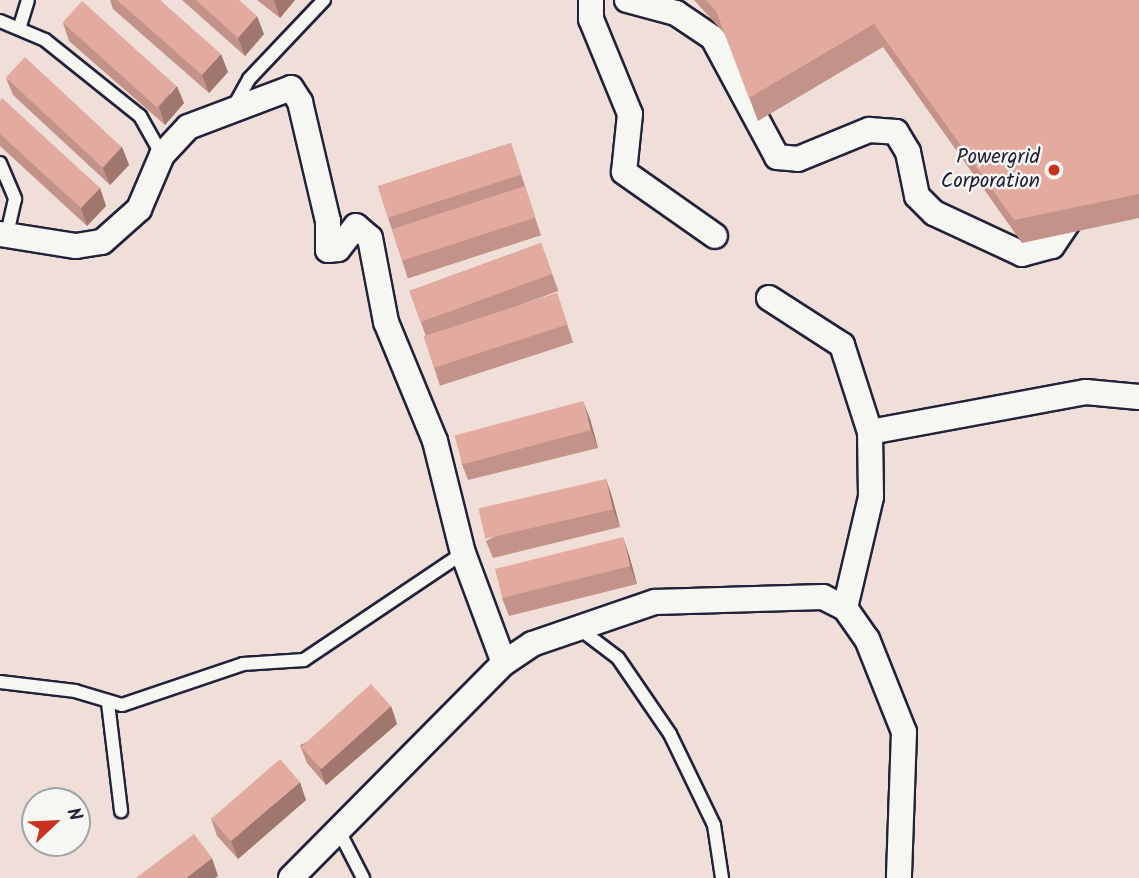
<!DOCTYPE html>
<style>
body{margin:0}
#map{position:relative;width:1139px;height:878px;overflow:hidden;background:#f0dfd9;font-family:Kalam,sans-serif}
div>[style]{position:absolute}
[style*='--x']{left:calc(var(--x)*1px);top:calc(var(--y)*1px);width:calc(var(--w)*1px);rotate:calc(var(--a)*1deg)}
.roads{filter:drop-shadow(2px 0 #22223b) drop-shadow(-2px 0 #22223b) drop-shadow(0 2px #22223b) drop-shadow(0 -2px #22223b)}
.service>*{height:12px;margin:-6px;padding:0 6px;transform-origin:6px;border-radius:6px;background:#f6f6f2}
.minor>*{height:24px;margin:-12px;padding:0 12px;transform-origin:12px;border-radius:12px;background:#f6f6f2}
.wall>*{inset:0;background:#c39289;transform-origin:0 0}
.shaded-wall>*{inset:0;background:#9f776f}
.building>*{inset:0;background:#e3aa9f;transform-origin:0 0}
.dots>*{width:19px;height:19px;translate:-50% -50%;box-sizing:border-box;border:4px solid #f6f6f2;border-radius:50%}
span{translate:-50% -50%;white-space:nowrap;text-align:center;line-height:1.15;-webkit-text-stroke:5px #f6f6f2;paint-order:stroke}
.poi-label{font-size:21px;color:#22223b}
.right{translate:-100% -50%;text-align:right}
.north{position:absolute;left:21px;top:787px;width:70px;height:70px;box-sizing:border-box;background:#f6f6f2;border:2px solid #a1a1a9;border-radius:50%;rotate:67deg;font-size:19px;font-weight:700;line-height:28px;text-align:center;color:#22223b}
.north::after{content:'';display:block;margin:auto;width:24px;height:32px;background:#c8321e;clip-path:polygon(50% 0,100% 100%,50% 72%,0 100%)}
</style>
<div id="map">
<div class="roads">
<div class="service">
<i style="--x:0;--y:21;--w:49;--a:22.9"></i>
<i style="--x:45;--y:40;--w:122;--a:38.7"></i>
<i style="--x:140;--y:116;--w:45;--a:60.6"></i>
<i style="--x:20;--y:26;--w:27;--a:-73"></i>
<i style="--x:233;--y:108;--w:33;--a:-61"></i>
<i style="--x:249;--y:79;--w:109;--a:-46.5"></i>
<i style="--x:0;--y:163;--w:39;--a:67"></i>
<i style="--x:15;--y:199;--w:37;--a:103"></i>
<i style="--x:581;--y:630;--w:46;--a:37.1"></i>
<i style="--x:618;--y:658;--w:92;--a:55.6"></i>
<i style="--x:670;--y:734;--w:101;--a:64.2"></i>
<i style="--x:714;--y:825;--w:54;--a:81.4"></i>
<i style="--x:0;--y:682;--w:76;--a:6.8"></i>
<i style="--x:75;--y:691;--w:49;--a:16.6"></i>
<i style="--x:122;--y:705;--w:128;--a:-18.7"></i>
<i style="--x:243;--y:664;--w:61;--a:-3.8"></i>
<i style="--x:304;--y:660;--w:192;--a:-33.9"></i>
<i style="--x:108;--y:703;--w:109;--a:83.1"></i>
<i style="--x:339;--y:831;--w:53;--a:62.9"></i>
</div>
<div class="minor">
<i style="--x:591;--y:0;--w:19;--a:90"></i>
<i style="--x:591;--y:19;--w:103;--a:67.7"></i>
<i style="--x:630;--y:114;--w:58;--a:95.9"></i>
<i style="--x:624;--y:172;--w:111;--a:35.1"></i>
<i style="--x:627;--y:0;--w:51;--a:14.9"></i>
<i style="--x:676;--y:13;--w:45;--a:34"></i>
<i style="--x:713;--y:38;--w:135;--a:61.7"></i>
<i style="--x:777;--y:157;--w:21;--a:5"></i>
<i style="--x:798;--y:159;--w:77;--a:-22.2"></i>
<i style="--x:869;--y:130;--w:27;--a:4"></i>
<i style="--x:896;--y:132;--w:23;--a:59"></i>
<i style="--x:908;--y:152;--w:45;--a:78.4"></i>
<i style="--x:917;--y:196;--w:24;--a:45"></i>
<i style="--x:934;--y:213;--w:97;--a:25"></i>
<i style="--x:1022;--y:254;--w:31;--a:-15"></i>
<i style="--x:1052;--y:246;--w:48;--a:-56"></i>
<i style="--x:0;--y:234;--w:77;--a:9"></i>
<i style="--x:76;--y:246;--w:26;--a:-9"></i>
<i style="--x:102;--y:242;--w:50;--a:-41.7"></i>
<i style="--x:139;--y:209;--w:59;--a:-66.9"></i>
<i style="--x:162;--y:155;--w:38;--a:-47"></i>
<i style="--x:188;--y:127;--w:110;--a:-20.7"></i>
<i style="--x:291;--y:88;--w:17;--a:57"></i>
<i style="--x:300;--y:102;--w:122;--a:76.8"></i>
<i style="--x:328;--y:221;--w:29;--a:90"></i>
<i style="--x:328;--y:250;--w:10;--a:-6"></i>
<i style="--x:338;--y:249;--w:29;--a:-52"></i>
<i style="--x:356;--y:226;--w:18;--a:41"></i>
<i style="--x:370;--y:238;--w:86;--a:79.2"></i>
<i style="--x:386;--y:322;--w:129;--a:67.6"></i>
<i style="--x:435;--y:441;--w:115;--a:76"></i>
<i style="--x:463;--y:553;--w:117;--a:69.6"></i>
<i style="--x:769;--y:298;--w:87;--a:32.8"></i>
<i style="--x:842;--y:345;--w:91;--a:72.2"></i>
<i style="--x:870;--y:432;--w:65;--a:89.1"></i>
<i style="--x:871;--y:497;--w:114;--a:103.2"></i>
<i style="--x:870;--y:432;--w:220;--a:-10.5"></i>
<i style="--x:1086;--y:392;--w:53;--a:5.4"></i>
<i style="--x:291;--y:878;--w:303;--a:-45.3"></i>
<i style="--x:504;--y:663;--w:34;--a:-34"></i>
<i style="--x:532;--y:644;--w:130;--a:-18.9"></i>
<i style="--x:655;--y:602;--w:168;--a:-1.7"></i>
<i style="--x:823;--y:597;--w:25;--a:27"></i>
<i style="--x:845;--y:608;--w:38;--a:55"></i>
<i style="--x:867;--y:639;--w:100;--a:68.3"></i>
<i style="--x:904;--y:732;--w:146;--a:92"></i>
</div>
</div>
<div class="wall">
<i style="clip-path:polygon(110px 0,160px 0,228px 72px,209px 93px,113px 9px)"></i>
<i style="clip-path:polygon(182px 0,239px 0,264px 34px,245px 56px)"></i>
<i style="clip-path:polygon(257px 0,295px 0,280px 18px)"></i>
<i style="clip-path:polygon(694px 0,1139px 0,1139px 218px,1022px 243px,883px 47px,758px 121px,725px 34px)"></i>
<i style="clip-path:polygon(63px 23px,184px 103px,165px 125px,69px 41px)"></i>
<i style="clip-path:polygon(6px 78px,122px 147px,129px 165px,110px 185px,13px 95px)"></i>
<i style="clip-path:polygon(0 101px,100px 188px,106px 206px,87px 226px,0 146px)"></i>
<i style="left:511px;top:143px;width:97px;height:140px;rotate:72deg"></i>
<i style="left:541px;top:243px;width:51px;height:140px;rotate:70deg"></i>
<i style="left:557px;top:293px;width:52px;height:140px;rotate:72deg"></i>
<i style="clip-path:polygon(590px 419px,598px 448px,468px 480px,461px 462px)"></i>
<i style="clip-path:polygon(606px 479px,612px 497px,620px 527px,493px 558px,486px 541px)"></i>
<i style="clip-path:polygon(629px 555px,637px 584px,509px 616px,502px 598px)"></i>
<i style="clip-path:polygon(391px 706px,397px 724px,326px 785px,307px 763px,300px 745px)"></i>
<i style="clip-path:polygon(306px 800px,238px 859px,217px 836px,211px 818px)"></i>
</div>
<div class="shaded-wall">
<i style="clip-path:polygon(274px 0,295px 0,280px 18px)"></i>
<i style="clip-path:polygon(257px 16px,264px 34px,245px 56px,238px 38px)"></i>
<i style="clip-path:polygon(221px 54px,228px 72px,209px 93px,202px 75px)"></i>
<i style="clip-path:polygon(177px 86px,184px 103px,165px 125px,159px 107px)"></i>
<i style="clip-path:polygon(122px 147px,129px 165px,110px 185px,103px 168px)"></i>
<i style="clip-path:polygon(100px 188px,106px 206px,87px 226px,81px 208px)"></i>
<i style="clip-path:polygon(583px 401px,590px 419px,598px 448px,591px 430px)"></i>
<i style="clip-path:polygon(606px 479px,612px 497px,620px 527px,613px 509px)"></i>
<i style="clip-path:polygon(623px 537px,629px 555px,637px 584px,630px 566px)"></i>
<i style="clip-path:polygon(391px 706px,397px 724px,326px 785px,319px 767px)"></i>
<i style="clip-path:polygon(300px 782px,306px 800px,238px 859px,231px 841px)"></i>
<i style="clip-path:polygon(212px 858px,218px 876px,215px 878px,186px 878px)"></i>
</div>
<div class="building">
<i style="clip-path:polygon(117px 0,160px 0,221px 54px,202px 75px)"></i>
<i style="clip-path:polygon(196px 0,239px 0,257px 16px,238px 38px)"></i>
<i style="clip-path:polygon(706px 0,1139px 0,1139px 194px,1014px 220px,874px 24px,749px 98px,716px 11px)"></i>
<i style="left:82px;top:1px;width:127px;height:29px;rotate:42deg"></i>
<i style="left:25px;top:57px;width:132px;height:28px;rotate:43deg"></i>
<i style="clip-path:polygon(2px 98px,100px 188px,81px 208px,0 134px,0 101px)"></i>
<i style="left:511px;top:143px;width:33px;height:140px;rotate:72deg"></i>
<i style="left:525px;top:186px;width:33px;height:140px;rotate:72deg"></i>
<i style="left:541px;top:243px;width:33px;height:140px;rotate:70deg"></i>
<i style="left:557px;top:293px;width:33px;height:140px;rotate:72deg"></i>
<i style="left:583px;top:401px;width:30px;height:133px;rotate:75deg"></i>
<i style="left:606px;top:479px;width:31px;height:131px;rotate:77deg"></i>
<i style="left:623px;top:537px;width:30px;height:132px;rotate:76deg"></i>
<i style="left:371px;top:684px;width:30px;height:94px;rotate:48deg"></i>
<i style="left:280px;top:759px;width:30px;height:91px;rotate:49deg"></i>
<i style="clip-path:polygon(194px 834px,212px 858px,186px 878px,136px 878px)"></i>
</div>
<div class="dots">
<i style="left:1054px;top:170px;background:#c8321e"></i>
</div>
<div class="poi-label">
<span class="right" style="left:1040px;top:170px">Powergrid<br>Corporation</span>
</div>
<div class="north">N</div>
</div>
